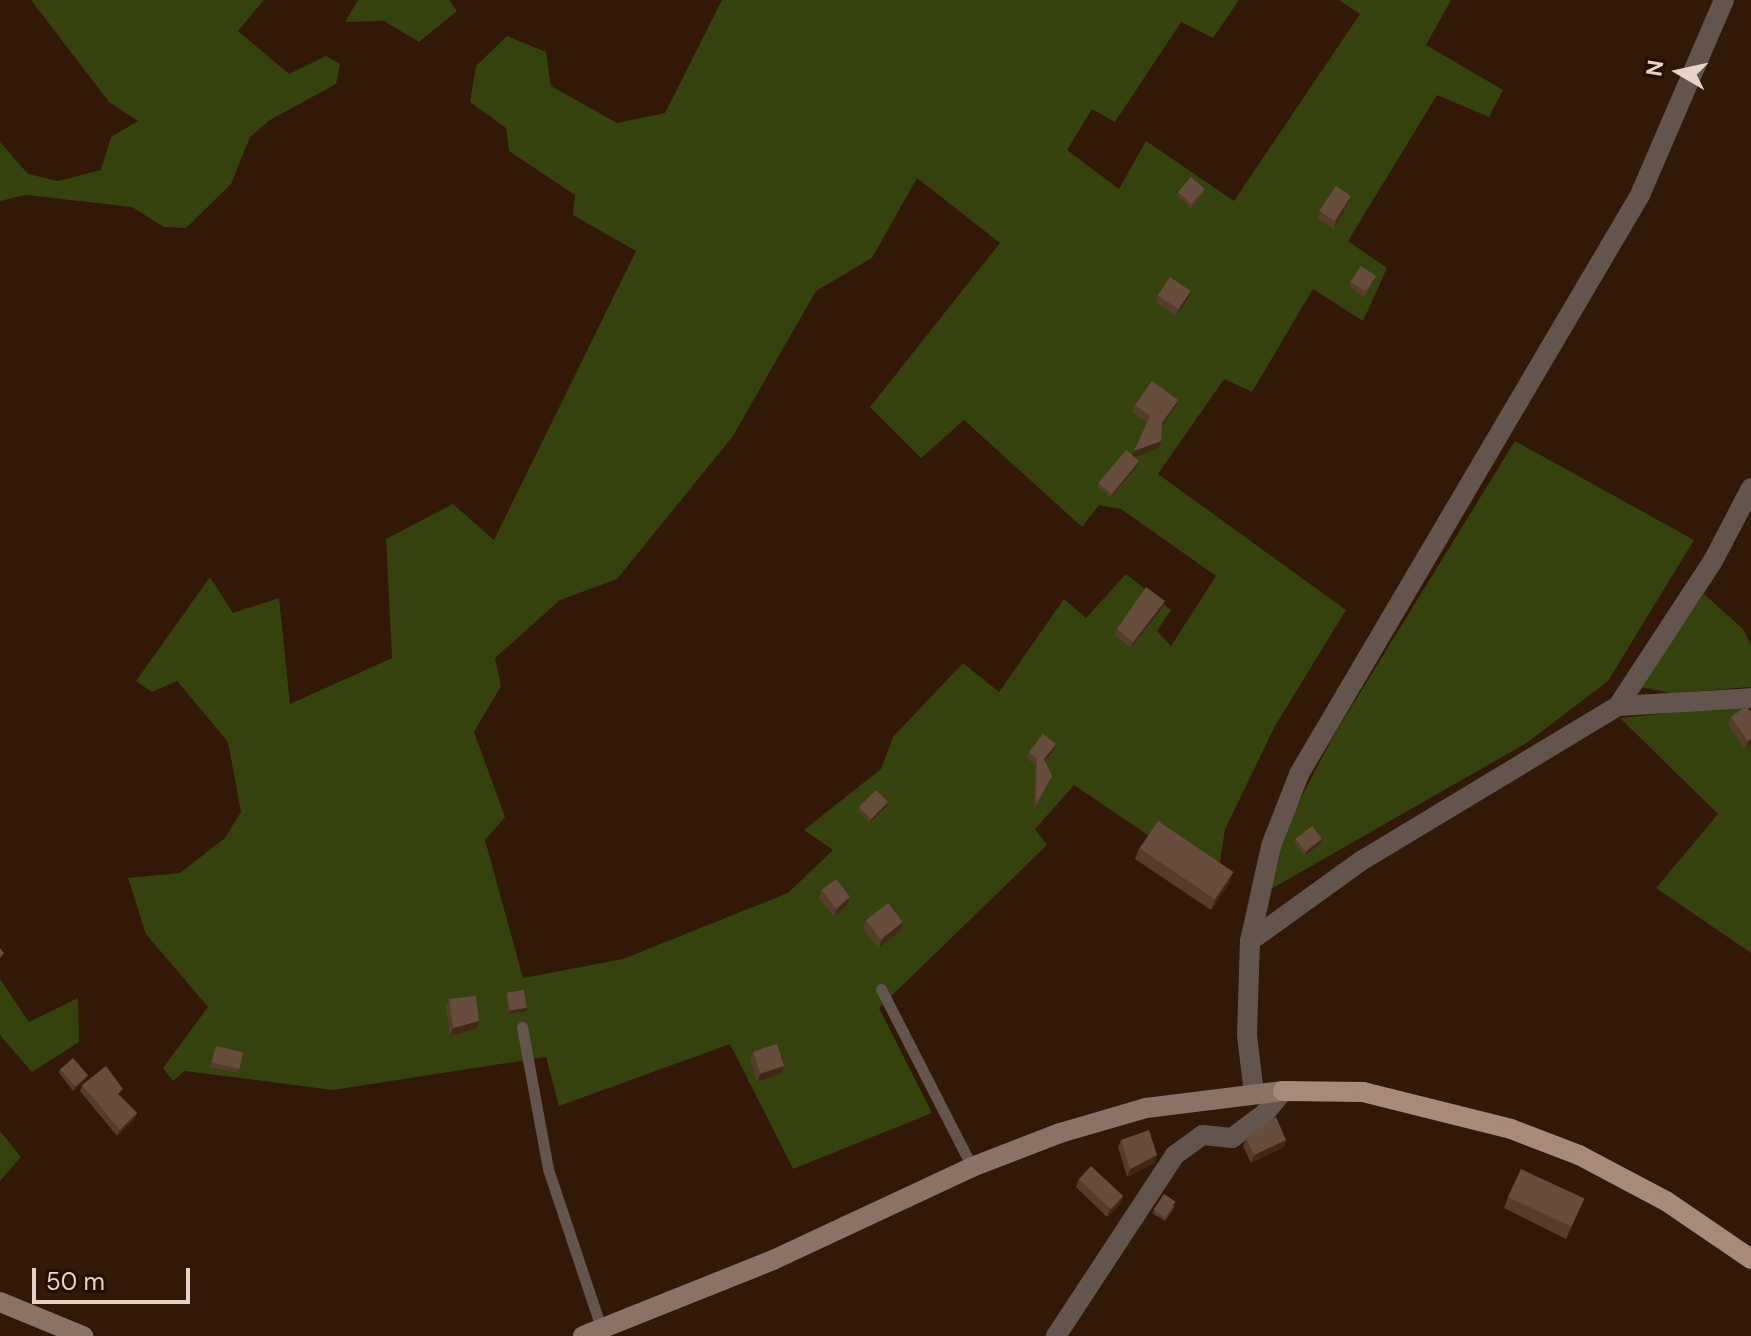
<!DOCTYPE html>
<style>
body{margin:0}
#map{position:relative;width:1751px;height:1336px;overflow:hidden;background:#311807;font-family:"DM Sans",sans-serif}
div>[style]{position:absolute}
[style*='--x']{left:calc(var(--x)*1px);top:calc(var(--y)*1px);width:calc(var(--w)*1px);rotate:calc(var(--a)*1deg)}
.green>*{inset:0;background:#35420e}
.lane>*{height:11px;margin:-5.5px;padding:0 5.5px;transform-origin:5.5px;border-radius:5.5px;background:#63554d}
.street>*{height:20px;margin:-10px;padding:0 10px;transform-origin:10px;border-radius:10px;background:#63554d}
.secondary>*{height:20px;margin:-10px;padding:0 10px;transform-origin:10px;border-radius:10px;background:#897367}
.primary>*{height:20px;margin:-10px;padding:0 10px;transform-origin:10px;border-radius:10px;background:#a78a7b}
.wall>*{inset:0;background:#573c2c}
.shaded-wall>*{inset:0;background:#412716}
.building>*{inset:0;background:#664d3d;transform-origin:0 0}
span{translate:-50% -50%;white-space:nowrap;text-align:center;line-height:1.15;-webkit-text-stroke:6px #260e01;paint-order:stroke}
.north{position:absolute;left:1639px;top:32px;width:80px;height:80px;-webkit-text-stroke:6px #260e01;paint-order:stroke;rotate:279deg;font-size:22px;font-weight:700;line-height:32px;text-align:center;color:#e6d4ca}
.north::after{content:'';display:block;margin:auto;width:28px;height:36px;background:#e6d4ca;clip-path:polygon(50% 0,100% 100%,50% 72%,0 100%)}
.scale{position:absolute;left:32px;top:1268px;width:158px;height:36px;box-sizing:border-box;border:4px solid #e6d4ca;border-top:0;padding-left:10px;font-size:24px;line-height:28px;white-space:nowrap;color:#e6d4ca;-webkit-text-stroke:6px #260e01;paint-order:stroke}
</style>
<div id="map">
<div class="green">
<i style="clip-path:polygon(31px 0,264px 0,238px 31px,289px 74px,326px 56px,340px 64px,336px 84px,270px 120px,250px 137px,231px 184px,186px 228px,164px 227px,132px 207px,26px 195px,0 201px,0 142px,28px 174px,58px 181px,101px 170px,111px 137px,138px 121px,109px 102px)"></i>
<i style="clip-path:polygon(358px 0,449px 0,457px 11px,419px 42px,384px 21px,345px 22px)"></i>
<i style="clip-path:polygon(evenodd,722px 0,1239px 0,1213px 38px,1181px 22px,1115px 122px,1092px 109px,1067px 150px,1119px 189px,1146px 141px,1234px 201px,1360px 14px,1339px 0,1451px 0,1426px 45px,1503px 90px,1489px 117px,1437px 95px,1348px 241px,1387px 268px,1363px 321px,1313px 289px,1252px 392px,1224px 379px,1158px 474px,1346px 610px,1275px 726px,1225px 829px,1217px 882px,1074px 785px,1035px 829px,1047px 845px,879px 1008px,932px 1113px,793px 1169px,730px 1044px,559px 1106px,546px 1057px,333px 1090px,185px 1071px,173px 1081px,163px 1068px,208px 1007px,146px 934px,128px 878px,180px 873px,225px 838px,241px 812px,228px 742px,177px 681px,152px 692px,136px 681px,210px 577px,233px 613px,279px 598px,290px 704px,392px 658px,386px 539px,453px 504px,494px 540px,636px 251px,573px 215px,575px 195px,509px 151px,506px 128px,470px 102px,476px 66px,507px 36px,546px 52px,551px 86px,617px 123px,665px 113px,722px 0,917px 178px,1000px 243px,870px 407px,921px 458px,964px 420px,1082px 527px,1099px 505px,1121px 509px,1216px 576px,1171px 646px,1157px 631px,1171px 610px,1126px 574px,1086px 618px,1064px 599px,999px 692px,963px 663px,893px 737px,881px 769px,804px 830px,833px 850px,788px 893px,623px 959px,523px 978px,485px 840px,505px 817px,474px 732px,501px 686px,495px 658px,560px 600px,617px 579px,733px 436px,816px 291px,872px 258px,917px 178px)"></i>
<i style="clip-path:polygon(1515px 441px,1694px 540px,1608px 681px,1528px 742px,1266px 892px,1284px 830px,1334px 735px)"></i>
<i style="clip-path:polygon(1704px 594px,1743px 629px,1751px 645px,1751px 687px,1671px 693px,1640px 687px)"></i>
<i style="clip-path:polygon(1746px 705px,1751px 714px,1751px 953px,1656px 888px,1718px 814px,1620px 718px)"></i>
<i style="clip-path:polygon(0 979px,29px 1022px,78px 998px,79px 1042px,32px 1072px,0 1035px)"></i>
<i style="clip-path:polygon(0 1131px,21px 1157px,0 1181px)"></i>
</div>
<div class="lane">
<i style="--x:881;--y:989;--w:200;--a:62.9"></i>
<i style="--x:522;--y:1027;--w:144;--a:79.6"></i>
<i style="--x:548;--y:1169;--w:170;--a:71.5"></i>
</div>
<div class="street">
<i style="--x:1618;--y:706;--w:133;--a:-3.4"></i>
<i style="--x:1250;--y:941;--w:137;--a:-35.8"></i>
<i style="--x:1361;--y:861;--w:300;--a:-31.1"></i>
<i style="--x:1618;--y:706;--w:173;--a:-56.8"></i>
<i style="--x:1713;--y:561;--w:82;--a:-62.5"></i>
<i style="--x:1254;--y:1094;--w:59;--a:-96.8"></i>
<i style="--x:1247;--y:1035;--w:94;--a:-88.2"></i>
<i style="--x:1250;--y:941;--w:97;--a:-77.5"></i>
<i style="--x:1271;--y:846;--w:77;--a:-68.7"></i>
<i style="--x:1299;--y:774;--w:672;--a:-59.5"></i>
<i style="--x:1640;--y:195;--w:212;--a:-66.7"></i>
<i style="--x:1056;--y:1336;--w:217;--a:-56.7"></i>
<i style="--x:1175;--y:1155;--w:34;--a:-36"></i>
<i style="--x:1203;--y:1135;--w:29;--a:6"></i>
<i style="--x:1232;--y:1138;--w:40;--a:-37"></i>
<i style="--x:1264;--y:1114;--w:30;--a:-50"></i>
</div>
<div class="secondary">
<i style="--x:0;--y:1302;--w:90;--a:22.3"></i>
<i style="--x:583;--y:1336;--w:205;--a:-21.8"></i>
<i style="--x:773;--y:1260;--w:220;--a:-25"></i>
<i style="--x:972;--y:1167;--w:94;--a:-21.1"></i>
<i style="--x:1060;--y:1133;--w:90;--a:-16.2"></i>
<i style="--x:1146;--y:1108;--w:138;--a:-7.1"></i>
</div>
<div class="primary">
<i style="--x:1283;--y:1091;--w:80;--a:0.7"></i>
<i style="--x:1363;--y:1092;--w:153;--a:14"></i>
<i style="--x:1511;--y:1129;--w:73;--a:20.9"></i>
<i style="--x:1579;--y:1155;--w:98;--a:27.9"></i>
<i style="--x:1666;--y:1201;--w:103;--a:34.3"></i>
</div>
<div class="wall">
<i style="clip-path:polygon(1205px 189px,1203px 193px,1191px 208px,1177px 196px,1178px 192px)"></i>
<i style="clip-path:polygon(1348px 204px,1334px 229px,1318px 219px,1320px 211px)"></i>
<i style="clip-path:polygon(1376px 276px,1364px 297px,1349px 286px,1350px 282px)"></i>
<i style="clip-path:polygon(1158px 295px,1188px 299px,1176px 316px,1156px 302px)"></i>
<i style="clip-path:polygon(1178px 400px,1176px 406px,1162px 427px,1159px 448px,1134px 457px,1139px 461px,1138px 465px,1111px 498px,1098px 487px,1099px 483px,1133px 456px,1148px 423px,1132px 412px,1135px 405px)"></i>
<i style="clip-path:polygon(1163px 607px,1131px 648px,1114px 635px,1117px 629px)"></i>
<i style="clip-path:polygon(1731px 717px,1751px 744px,1745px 749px,1728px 725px)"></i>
<i style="clip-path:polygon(1054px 750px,1045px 761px,1049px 782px,1034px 810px,1035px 765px,1027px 758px,1029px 752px)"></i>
<i style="clip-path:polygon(888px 802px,887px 806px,870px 823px,858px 811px,859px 807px)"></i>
<i style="clip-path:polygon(1296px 839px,1322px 839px,1321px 843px,1305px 856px,1294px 843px)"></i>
<i style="clip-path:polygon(1139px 848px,1233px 872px,1229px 883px,1211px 910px,1135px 859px)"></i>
<i style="clip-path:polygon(822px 890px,847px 905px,834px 917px,819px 898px)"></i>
<i style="clip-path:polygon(866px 921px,900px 930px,879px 948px,863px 929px)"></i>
<i style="clip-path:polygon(507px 992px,526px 1012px,508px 1014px,506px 996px)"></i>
<i style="clip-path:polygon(449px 999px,476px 1029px,450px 1036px,446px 1007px)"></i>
<i style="clip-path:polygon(214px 1050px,239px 1069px,238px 1073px,210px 1067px)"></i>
<i style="clip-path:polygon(753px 1052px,784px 1066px,781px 1074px,757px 1082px,750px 1059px)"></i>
<i style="clip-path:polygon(60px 1069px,88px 1075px,86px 1079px,73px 1091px,59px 1073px)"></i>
<i style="clip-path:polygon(82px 1085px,121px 1096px,120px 1096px,137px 1113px,134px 1120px,117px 1136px,80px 1091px)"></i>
<i style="clip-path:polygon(1246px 1138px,1286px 1140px,1284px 1147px,1251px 1163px,1243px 1146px)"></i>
<i style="clip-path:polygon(1121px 1140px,1157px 1155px,1154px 1163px,1127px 1177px,1118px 1147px)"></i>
<i style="clip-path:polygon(1079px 1179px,1123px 1196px,1120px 1204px,1107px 1217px,1076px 1187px)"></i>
<i style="clip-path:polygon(1508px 1197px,1584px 1199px,1566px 1239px,1504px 1208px)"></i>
<i style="clip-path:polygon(1175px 1206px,1165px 1221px,1152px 1213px,1154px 1210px)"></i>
</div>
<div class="shaded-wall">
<i style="clip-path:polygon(1351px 196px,1348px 204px,1334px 229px,1336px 221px)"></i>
<i style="clip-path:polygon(1191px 291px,1188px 299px,1176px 316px,1179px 308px)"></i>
<i style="clip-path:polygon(1178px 400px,1176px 406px,1160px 430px,1162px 423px)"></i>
<i style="clip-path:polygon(1161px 441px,1159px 448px,1132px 458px,1134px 451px)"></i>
<i style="clip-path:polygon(1139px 461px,1138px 465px,1111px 498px,1113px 494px)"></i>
<i style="clip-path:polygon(1165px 601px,1163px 607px,1131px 648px,1133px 642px)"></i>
<i style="clip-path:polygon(1751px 739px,1751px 744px,1745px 749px,1748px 741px)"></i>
<i style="clip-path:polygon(1056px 744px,1054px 750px,1042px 765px,1044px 759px)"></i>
<i style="clip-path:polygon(888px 802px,887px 806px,870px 823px,871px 819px)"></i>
<i style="clip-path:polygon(1322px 839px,1321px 843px,1305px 856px,1306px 852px)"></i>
<i style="clip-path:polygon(1233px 872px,1229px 883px,1211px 910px,1215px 899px)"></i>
<i style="clip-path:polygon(850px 897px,847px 905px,834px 917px,837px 909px)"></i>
<i style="clip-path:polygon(903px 922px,900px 930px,879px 948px,881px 940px)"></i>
<i style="clip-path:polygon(527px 1008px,526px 1012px,508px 1014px,510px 1010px)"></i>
<i style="clip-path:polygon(479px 1021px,476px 1029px,450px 1036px,453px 1028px)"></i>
<i style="clip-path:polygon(784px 1066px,781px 1074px,757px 1082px,760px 1074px)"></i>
<i style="clip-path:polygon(88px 1075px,86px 1079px,73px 1091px,75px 1087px)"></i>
<i style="clip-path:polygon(137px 1113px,134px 1120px,117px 1136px,120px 1130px)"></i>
<i style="clip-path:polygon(1286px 1140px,1284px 1147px,1251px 1163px,1254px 1155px)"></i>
<i style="clip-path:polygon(1157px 1155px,1154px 1163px,1127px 1177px,1130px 1169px)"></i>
<i style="clip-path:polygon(1123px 1196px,1120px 1204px,1107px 1217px,1110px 1209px)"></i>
</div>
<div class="building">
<i style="left:1191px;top:177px;width:18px;height:20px;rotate:41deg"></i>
<i style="left:1336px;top:186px;width:18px;height:30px;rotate:34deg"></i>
<i style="left:1361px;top:266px;width:18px;height:19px;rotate:34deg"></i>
<i style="left:1170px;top:277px;width:25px;height:22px;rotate:34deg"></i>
<i style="clip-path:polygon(1152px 381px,1178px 400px,1162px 423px,1161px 441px,1134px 451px,1150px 416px,1135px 405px)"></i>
<i style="left:1126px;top:450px;width:17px;height:43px;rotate:40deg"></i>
<i style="clip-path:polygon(1146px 587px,1165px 601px,1133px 642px,1117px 629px)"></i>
<i style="clip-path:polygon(1746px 706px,1751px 712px,1751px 739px,1748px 741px,1731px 717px)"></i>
<i style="clip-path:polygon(1043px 734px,1056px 744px,1044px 759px,1052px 776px,1036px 804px,1037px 759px,1029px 752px)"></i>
<i style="left:876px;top:790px;width:17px;height:24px;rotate:45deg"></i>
<i style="left:1158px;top:821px;width:91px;height:33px;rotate:34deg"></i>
<i style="left:1312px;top:826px;width:16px;height:21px;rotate:52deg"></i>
<i style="left:836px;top:879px;width:23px;height:18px;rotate:52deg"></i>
<i style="left:888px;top:903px;width:24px;height:28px;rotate:52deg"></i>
<i style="clip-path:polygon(0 948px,4px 953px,0 958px)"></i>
<i style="left:524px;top:990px;width:18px;height:17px;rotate:81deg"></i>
<i style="clip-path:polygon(476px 996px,479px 1021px,453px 1028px,449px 999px)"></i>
<i style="left:777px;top:1044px;width:23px;height:25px;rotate:72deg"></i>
<i style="left:216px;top:1046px;width:28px;height:17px;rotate:13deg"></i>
<i style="left:73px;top:1058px;width:23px;height:17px;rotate:49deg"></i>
<i style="clip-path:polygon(106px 1066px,123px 1089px,118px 1094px,137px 1113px,120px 1130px,82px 1085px)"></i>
<i style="clip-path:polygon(1276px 1117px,1286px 1140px,1254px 1155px,1246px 1138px)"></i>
<i style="clip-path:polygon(1149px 1130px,1157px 1155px,1130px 1169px,1121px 1140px)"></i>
<i style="left:1091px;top:1166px;width:44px;height:18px;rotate:43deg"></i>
<i style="left:1521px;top:1169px;width:70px;height:31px;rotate:25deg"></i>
<i style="left:1164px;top:1194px;width:14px;height:19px;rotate:34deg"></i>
</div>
<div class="north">N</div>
<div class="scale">50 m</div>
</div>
